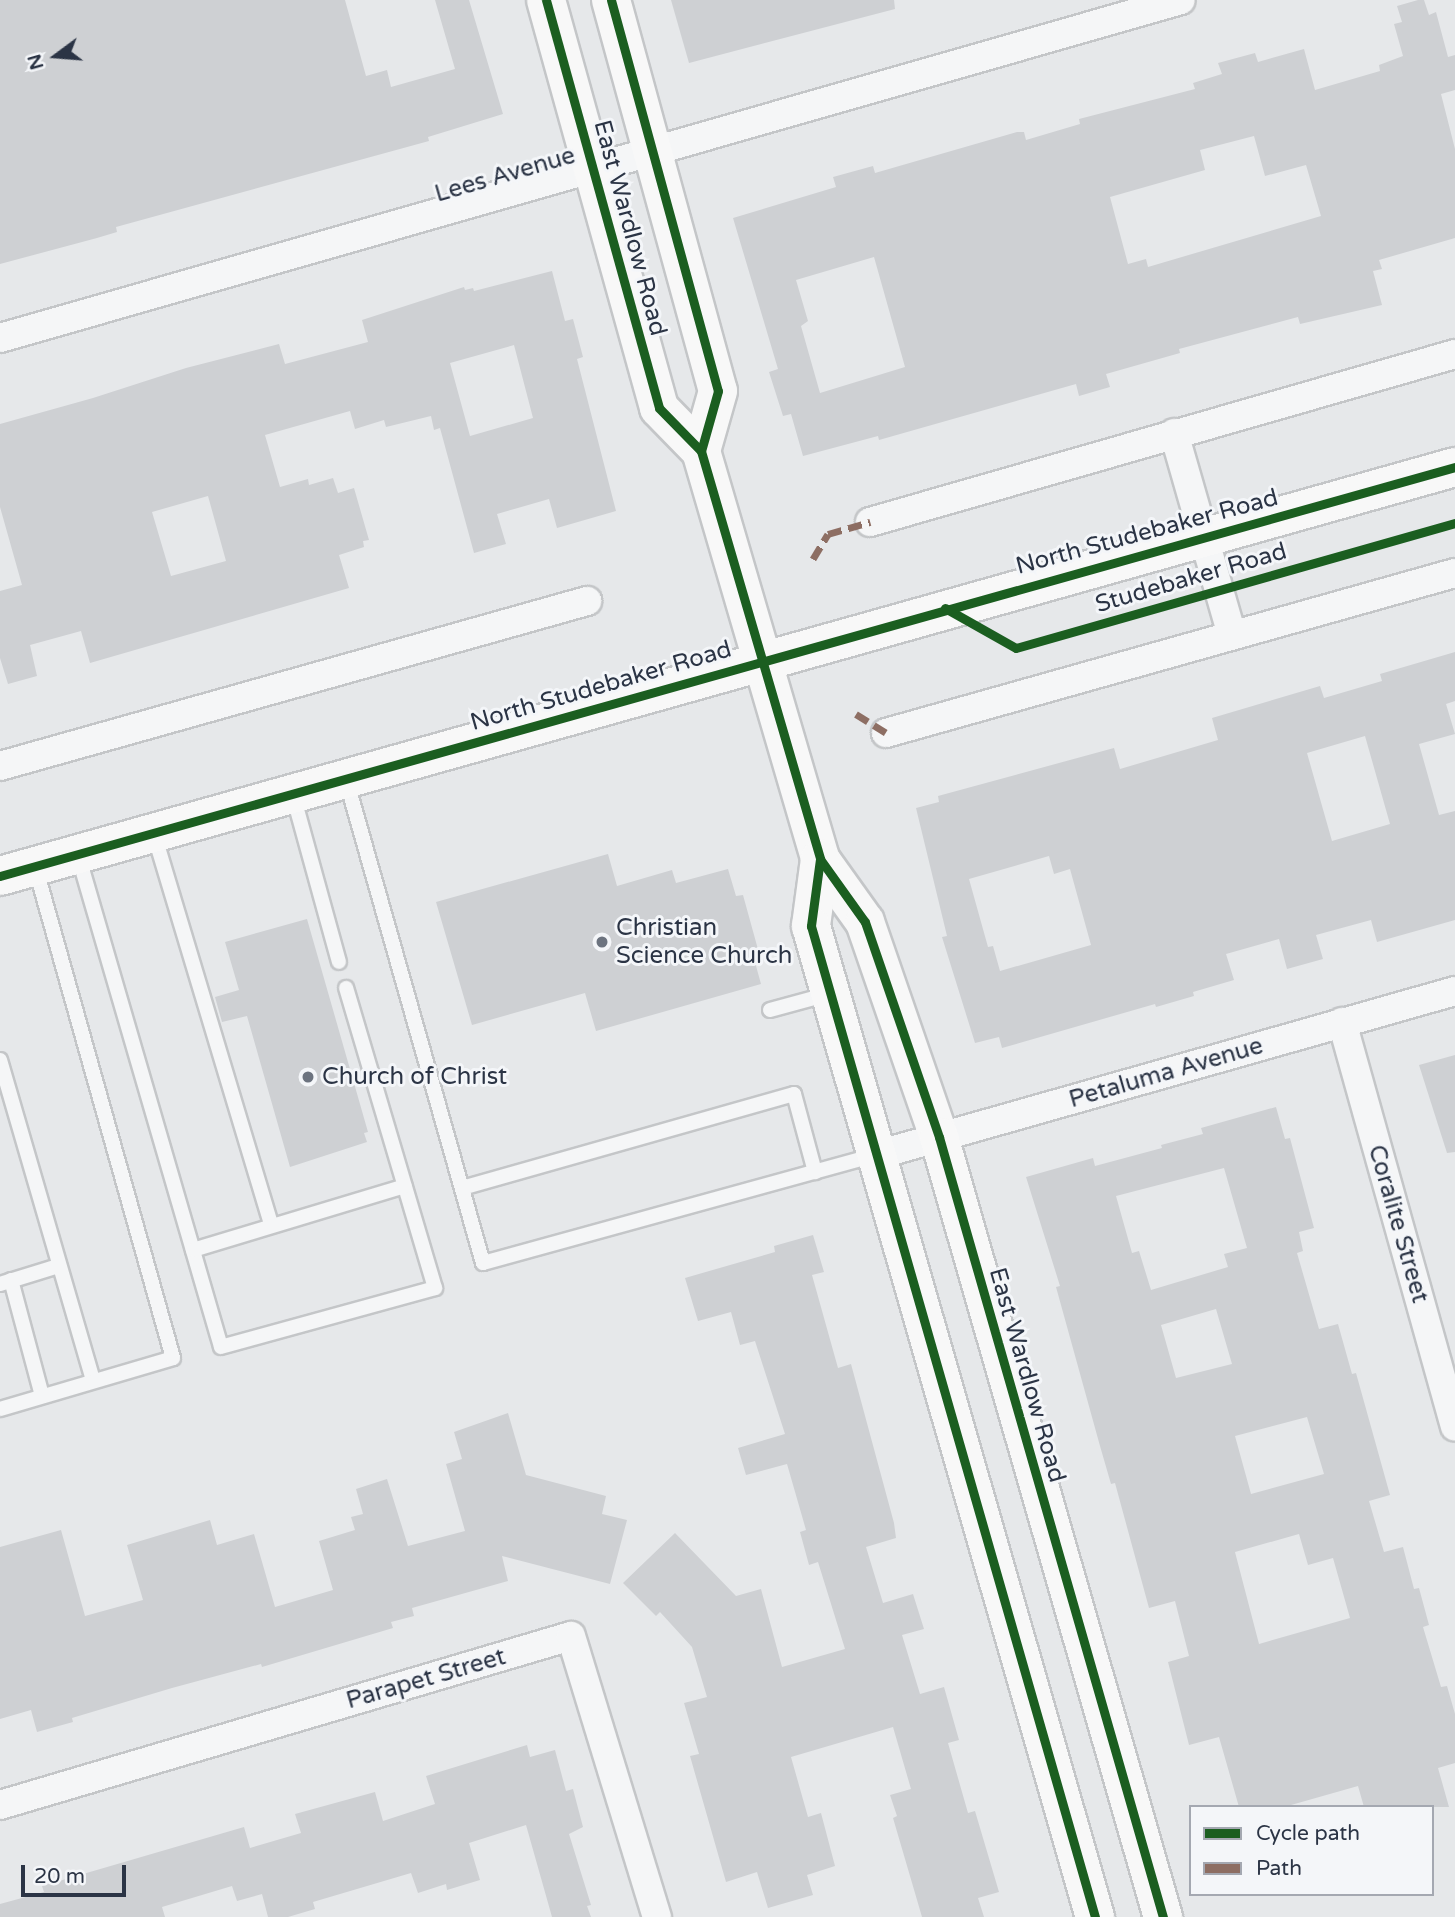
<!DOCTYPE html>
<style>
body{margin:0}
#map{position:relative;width:1455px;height:1917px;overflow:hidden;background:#e6e8ea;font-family:"Varela Round",sans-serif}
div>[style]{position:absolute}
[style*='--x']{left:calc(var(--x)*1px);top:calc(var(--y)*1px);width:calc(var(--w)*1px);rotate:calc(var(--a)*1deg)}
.building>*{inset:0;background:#ced0d3}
.roads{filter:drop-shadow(2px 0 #c4c6c8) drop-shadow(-2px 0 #c4c6c8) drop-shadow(0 2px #c4c6c8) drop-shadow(0 -2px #c4c6c8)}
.lane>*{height:14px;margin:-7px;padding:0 7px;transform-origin:7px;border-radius:7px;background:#f5f6f7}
.street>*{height:28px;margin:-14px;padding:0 14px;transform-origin:14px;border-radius:14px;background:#f5f6f7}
.secondary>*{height:38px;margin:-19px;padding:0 19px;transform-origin:19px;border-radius:19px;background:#f8f8f8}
.quiet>*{height:7px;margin-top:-3.5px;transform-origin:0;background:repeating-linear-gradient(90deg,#8d6e63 0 14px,transparent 0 21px)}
.cycleway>*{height:9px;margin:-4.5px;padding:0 4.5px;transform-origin:4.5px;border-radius:4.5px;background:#1b5e20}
.dots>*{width:19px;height:19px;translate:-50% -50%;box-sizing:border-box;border:4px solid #f4f6f9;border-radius:50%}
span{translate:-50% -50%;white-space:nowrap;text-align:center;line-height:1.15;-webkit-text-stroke:6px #f4f6f9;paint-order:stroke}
.street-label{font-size:24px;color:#2b3445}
.poi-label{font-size:24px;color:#2b3445}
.left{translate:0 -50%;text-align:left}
.legend{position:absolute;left:1189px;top:1805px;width:245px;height:91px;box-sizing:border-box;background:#f4f6f9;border:2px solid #a4a8b1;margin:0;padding:9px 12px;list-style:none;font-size:21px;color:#2b3445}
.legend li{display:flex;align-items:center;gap:14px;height:35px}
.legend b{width:35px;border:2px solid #a4a8b1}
.north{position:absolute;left:21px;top:21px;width:70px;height:70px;-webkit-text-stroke:5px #f4f6f9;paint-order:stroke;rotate:254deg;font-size:19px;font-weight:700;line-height:28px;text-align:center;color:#2b3445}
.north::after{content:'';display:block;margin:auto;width:24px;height:32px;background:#2b3445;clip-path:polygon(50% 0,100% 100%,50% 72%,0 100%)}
.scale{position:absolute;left:21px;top:1865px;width:105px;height:32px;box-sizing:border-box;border:4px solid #2b3445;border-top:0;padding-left:9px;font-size:21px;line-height:24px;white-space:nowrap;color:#2b3445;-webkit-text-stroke:5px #f4f6f9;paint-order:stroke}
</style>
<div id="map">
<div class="building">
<i style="clip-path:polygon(0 0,345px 0,366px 76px,387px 70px,391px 87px,455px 69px,435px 0,469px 0,503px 114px,428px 137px,429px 141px,116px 227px,117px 232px,97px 238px,0 264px)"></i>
<i style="clip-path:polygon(671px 0,894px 0,895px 9px,689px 63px)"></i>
<i style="clip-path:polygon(evenodd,1418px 0,1424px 0,1429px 15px,1436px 12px,1448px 57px,1455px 55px,1455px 90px,1441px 94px,1455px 149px,1455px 238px,1379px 260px,1382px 269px,1373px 271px,1382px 305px,1300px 324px,1298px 317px,1179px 349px,1180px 353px,1106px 374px,1110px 387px,1079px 396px,1076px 384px,879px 440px,878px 436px,803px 456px,791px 414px,783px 416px,769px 372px,778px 369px,733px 218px,836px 187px,833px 177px,873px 166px,875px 173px,1017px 132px,1024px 132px,1026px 140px,1080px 124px,1079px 119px,1195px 89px,1193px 83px,1222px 74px,1218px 63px,1255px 53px,1258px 62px,1304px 49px,1315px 90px,1380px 71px,1379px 65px,1403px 56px,1394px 24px,1402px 22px,1397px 6px,1418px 0,1254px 136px,1265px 176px,1306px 165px,1321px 216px,1148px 267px,1146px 259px,1128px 264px,1110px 197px,1205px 170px,1200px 150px,1254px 136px,1418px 0,874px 257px,905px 367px,820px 393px,801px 326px,808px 321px,796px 280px,874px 257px)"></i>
<i style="clip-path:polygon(evenodd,552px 271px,565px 321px,573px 319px,583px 357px,577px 359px,616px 511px,557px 528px,549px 499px,497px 514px,506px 544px,474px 553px,440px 428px,434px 430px,431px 416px,386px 427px,384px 420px,355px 429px,350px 411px,265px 435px,280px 487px,308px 479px,309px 485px,333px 478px,338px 493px,354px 488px,369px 540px,363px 541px,364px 547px,339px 555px,349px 588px,90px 663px,81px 631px,30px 645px,37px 676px,8px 684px,0 658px,0 591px,22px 585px,0 507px,0 424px,93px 398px,186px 368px,279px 344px,285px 364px,368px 342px,362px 320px,464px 287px,465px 290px,473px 288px,474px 291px,552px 271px,514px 345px,533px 418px,470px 436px,450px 363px,514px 345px,552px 271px,208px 496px,226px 561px,171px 576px,152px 512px,208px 496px)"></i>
<i style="clip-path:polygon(evenodd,1455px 652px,1455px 701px,1446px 704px,1455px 734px,1419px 744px,1439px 815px,1455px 811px,1455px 920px,1377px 942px,1371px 920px,1316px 935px,1323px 959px,1287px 969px,1279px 939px,1226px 954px,1234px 980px,1193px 992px,1194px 996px,1156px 1007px,1155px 1004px,1002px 1048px,999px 1037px,975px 1043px,942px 937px,947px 936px,916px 808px,939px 802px,938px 796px,1114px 748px,1120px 769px,1218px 740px,1212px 718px,1320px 686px,1324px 698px,1382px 681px,1380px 674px,1455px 652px,1365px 736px,1390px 824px,1332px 841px,1307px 753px,1365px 736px,1455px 652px,1049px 856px,1054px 874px,1070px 869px,1091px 945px,1000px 971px,993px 946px,988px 947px,969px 879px,1049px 856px)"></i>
<i style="clip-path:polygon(608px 854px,617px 886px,672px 870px,676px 883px,728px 869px,736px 896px,743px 895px,759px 953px,753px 955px,761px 984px,596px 1031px,585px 993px,472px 1025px,436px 902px)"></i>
<i style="clip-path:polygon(307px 919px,368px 1132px,364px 1133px,367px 1142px,290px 1167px,247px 1016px,222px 1022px,215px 997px,239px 990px,225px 942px)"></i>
<i style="clip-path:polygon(1455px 1055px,1455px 1152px,1447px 1153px,1419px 1065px)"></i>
<i style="clip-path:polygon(evenodd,1276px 1107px,1285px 1139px,1290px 1138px,1314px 1228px,1299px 1232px,1303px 1251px,1297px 1253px,1319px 1329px,1338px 1324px,1352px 1374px,1356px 1373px,1390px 1495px,1369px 1501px,1384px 1552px,1403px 1547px,1414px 1589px,1419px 1588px,1429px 1625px,1423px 1627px,1441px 1687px,1447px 1686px,1455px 1714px,1455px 1763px,1438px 1768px,1449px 1807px,1364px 1807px,1358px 1786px,1284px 1807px,1239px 1807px,1219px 1737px,1189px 1745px,1168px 1662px,1189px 1656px,1175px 1601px,1149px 1608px,1115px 1483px,1111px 1484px,1100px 1446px,1056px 1287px,1060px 1286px,1026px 1177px,1093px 1158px,1095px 1166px,1162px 1148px,1161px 1145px,1203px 1134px,1201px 1128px,1276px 1107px,1224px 1168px,1247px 1248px,1224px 1254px,1228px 1267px,1151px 1290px,1139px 1251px,1132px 1253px,1116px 1196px,1224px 1168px,1276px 1107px,1216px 1309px,1232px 1364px,1176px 1378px,1161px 1325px,1216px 1309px,1276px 1107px,1307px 1417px,1324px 1474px,1251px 1494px,1235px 1436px,1307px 1417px,1276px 1107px,1299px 1534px,1308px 1565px,1333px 1558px,1350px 1618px,1259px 1644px,1235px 1552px,1299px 1534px)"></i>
<i style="clip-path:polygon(813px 1235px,824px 1272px,812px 1275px,838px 1368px,851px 1364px,894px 1523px,896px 1538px,866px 1547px,883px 1603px,913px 1594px,924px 1629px,902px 1635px,920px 1694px,944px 1687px,959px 1740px,948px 1743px,968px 1813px,975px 1811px,999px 1892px,978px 1898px,984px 1917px,922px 1917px,893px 1818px,897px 1816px,890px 1795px,911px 1789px,893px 1727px,791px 1757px,808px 1817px,821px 1813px,835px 1866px,807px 1875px,813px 1895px,768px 1908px,757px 1872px,726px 1882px,690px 1756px,699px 1754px,684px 1703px,707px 1697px,692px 1647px,660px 1612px,656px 1616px,623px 1583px,675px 1533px,736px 1596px,761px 1589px,782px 1667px,845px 1649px,818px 1562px,809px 1565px,800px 1532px,806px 1530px,787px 1464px,746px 1475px,738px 1448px,785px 1434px,755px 1341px,740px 1345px,731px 1312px,698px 1321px,685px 1278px,775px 1252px,774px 1246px)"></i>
<i style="clip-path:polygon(508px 1413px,526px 1475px,606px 1496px,602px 1514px,627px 1520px,610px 1584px,502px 1556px,508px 1581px,412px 1608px,414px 1616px,391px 1622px,393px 1628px,262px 1667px,261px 1664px,172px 1688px,72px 1718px,73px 1722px,37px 1732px,31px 1710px,0 1719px,0 1547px,61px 1530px,85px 1616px,143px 1600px,127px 1545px,210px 1520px,217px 1545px,254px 1534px,275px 1607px,333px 1590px,319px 1541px,355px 1530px,351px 1517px,363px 1514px,356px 1489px,387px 1479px,408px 1546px,465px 1531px,446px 1464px,462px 1459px,454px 1432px)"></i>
<i style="clip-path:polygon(527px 1745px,530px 1757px,555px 1750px,566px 1791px,573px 1789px,583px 1827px,569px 1834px,591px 1905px,587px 1906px,591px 1917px,552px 1917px,526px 1825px,469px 1843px,480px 1880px,447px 1890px,446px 1884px,418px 1893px,411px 1873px,313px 1902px,315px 1909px,288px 1917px,268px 1917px,262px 1894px,237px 1901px,232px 1886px,162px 1907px,165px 1917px,0 1917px,0 1904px,44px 1892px,42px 1886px,244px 1827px,250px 1848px,301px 1833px,295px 1814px,375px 1792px,383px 1821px,435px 1804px,426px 1776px)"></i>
</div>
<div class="roads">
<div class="lane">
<i style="--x:346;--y:779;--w:503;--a:74.2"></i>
<i style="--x:483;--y:1263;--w:407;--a:-15.4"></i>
<i style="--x:293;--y:795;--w:173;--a:74.6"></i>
<i style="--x:154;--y:834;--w:408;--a:73.3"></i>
<i style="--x:78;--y:855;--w:512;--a:73.79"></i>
<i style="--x:221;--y:1347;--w:222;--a:-15.4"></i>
<i style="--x:435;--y:1288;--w:313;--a:-106.5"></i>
<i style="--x:770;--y:1010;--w:61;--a:-15.2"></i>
<i style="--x:0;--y:1060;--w:334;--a:73.8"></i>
<i style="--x:462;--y:1188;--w:345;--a:-15.8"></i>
<i style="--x:794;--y:1094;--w:81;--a:74.9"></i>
<i style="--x:193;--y:1250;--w:221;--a:-16.8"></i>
<i style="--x:11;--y:1280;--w:120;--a:75"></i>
<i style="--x:0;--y:1284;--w:61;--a:-17.2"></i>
<i style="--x:0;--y:1409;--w:180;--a:-16.4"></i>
<i style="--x:173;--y:1358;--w:511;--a:-105.67"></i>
</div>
<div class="street">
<i style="--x:0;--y:338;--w:1228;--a:-15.97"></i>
<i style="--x:1174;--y:433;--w:210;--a:74"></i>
<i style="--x:870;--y:522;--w:609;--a:-16.02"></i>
<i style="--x:886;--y:733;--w:591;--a:-15.71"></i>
<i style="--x:0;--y:766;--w:610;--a:-15.7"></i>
<i style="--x:1342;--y:1022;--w:420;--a:74.4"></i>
<i style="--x:877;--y:1155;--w:601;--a:-15.84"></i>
<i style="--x:0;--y:1805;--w:595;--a:-16.49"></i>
<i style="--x:571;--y:1636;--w:294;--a:73"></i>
</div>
<div class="secondary">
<i style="--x:546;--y:0;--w:423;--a:74.5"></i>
<i style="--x:659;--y:408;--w:60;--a:45.7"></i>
<i style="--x:701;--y:451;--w:425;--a:73.7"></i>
<i style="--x:820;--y:859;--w:77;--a:54.5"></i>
<i style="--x:865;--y:922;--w:227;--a:71"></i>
<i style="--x:939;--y:1137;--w:812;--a:73.98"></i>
<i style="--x:611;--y:0;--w:405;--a:74.7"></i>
<i style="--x:718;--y:391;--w:62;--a:105.8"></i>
<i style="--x:820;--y:859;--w:68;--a:97.7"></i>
<i style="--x:811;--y:926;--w:1031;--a:74.01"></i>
<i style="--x:0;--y:876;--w:1511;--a:-15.7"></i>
</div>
</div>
<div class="quiet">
<i style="--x:813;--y:559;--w:29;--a:-59"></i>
<i style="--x:828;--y:534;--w:44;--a:-15.9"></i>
<i style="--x:856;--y:714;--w:36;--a:32"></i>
</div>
<div class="cycleway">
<i style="--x:546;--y:0;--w:423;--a:74.5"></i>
<i style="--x:659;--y:408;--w:60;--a:45.7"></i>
<i style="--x:701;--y:451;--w:425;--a:73.7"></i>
<i style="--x:820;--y:859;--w:77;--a:54.5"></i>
<i style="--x:865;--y:922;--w:227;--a:71"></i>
<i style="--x:939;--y:1137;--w:812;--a:73.98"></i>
<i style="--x:611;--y:0;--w:405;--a:74.7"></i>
<i style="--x:718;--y:391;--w:62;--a:105.8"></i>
<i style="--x:945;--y:608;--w:81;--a:29.4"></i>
<i style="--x:1016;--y:648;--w:456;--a:-15.9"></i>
<i style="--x:820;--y:859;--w:68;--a:97.7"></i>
<i style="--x:811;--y:926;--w:1031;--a:74.01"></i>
<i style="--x:0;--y:876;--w:1511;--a:-15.7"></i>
</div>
<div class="dots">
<i style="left:602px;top:942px;background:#6c737f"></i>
<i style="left:308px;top:1077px;background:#6c737f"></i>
</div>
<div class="street-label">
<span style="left:505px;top:175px;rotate:-16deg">Lees Avenue</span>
<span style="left:630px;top:228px;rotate:75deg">East Wardlow Road</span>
<span style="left:1147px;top:532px;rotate:-15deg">North Studebaker Road</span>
<span style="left:1191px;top:578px;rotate:-16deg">Studebaker Road</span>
<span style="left:601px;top:686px;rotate:-16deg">North Studebaker Road</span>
<span style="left:1166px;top:1073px;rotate:-16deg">Petaluma Avenue</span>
<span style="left:1398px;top:1224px;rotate:74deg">Coralite Street</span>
<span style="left:1027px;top:1375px;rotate:74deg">East Wardlow Road</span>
<span style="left:426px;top:1679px;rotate:-16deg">Parapet Street</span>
</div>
<div class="poi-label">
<span class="left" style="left:616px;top:942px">Christian<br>Science Church</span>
<span class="left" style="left:322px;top:1077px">Church of Christ</span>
</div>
<ul class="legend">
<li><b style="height:9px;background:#1b5e20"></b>Cycle path</li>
<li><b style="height:9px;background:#8d6e63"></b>Path</li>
</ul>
<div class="north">N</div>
<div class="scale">20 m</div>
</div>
